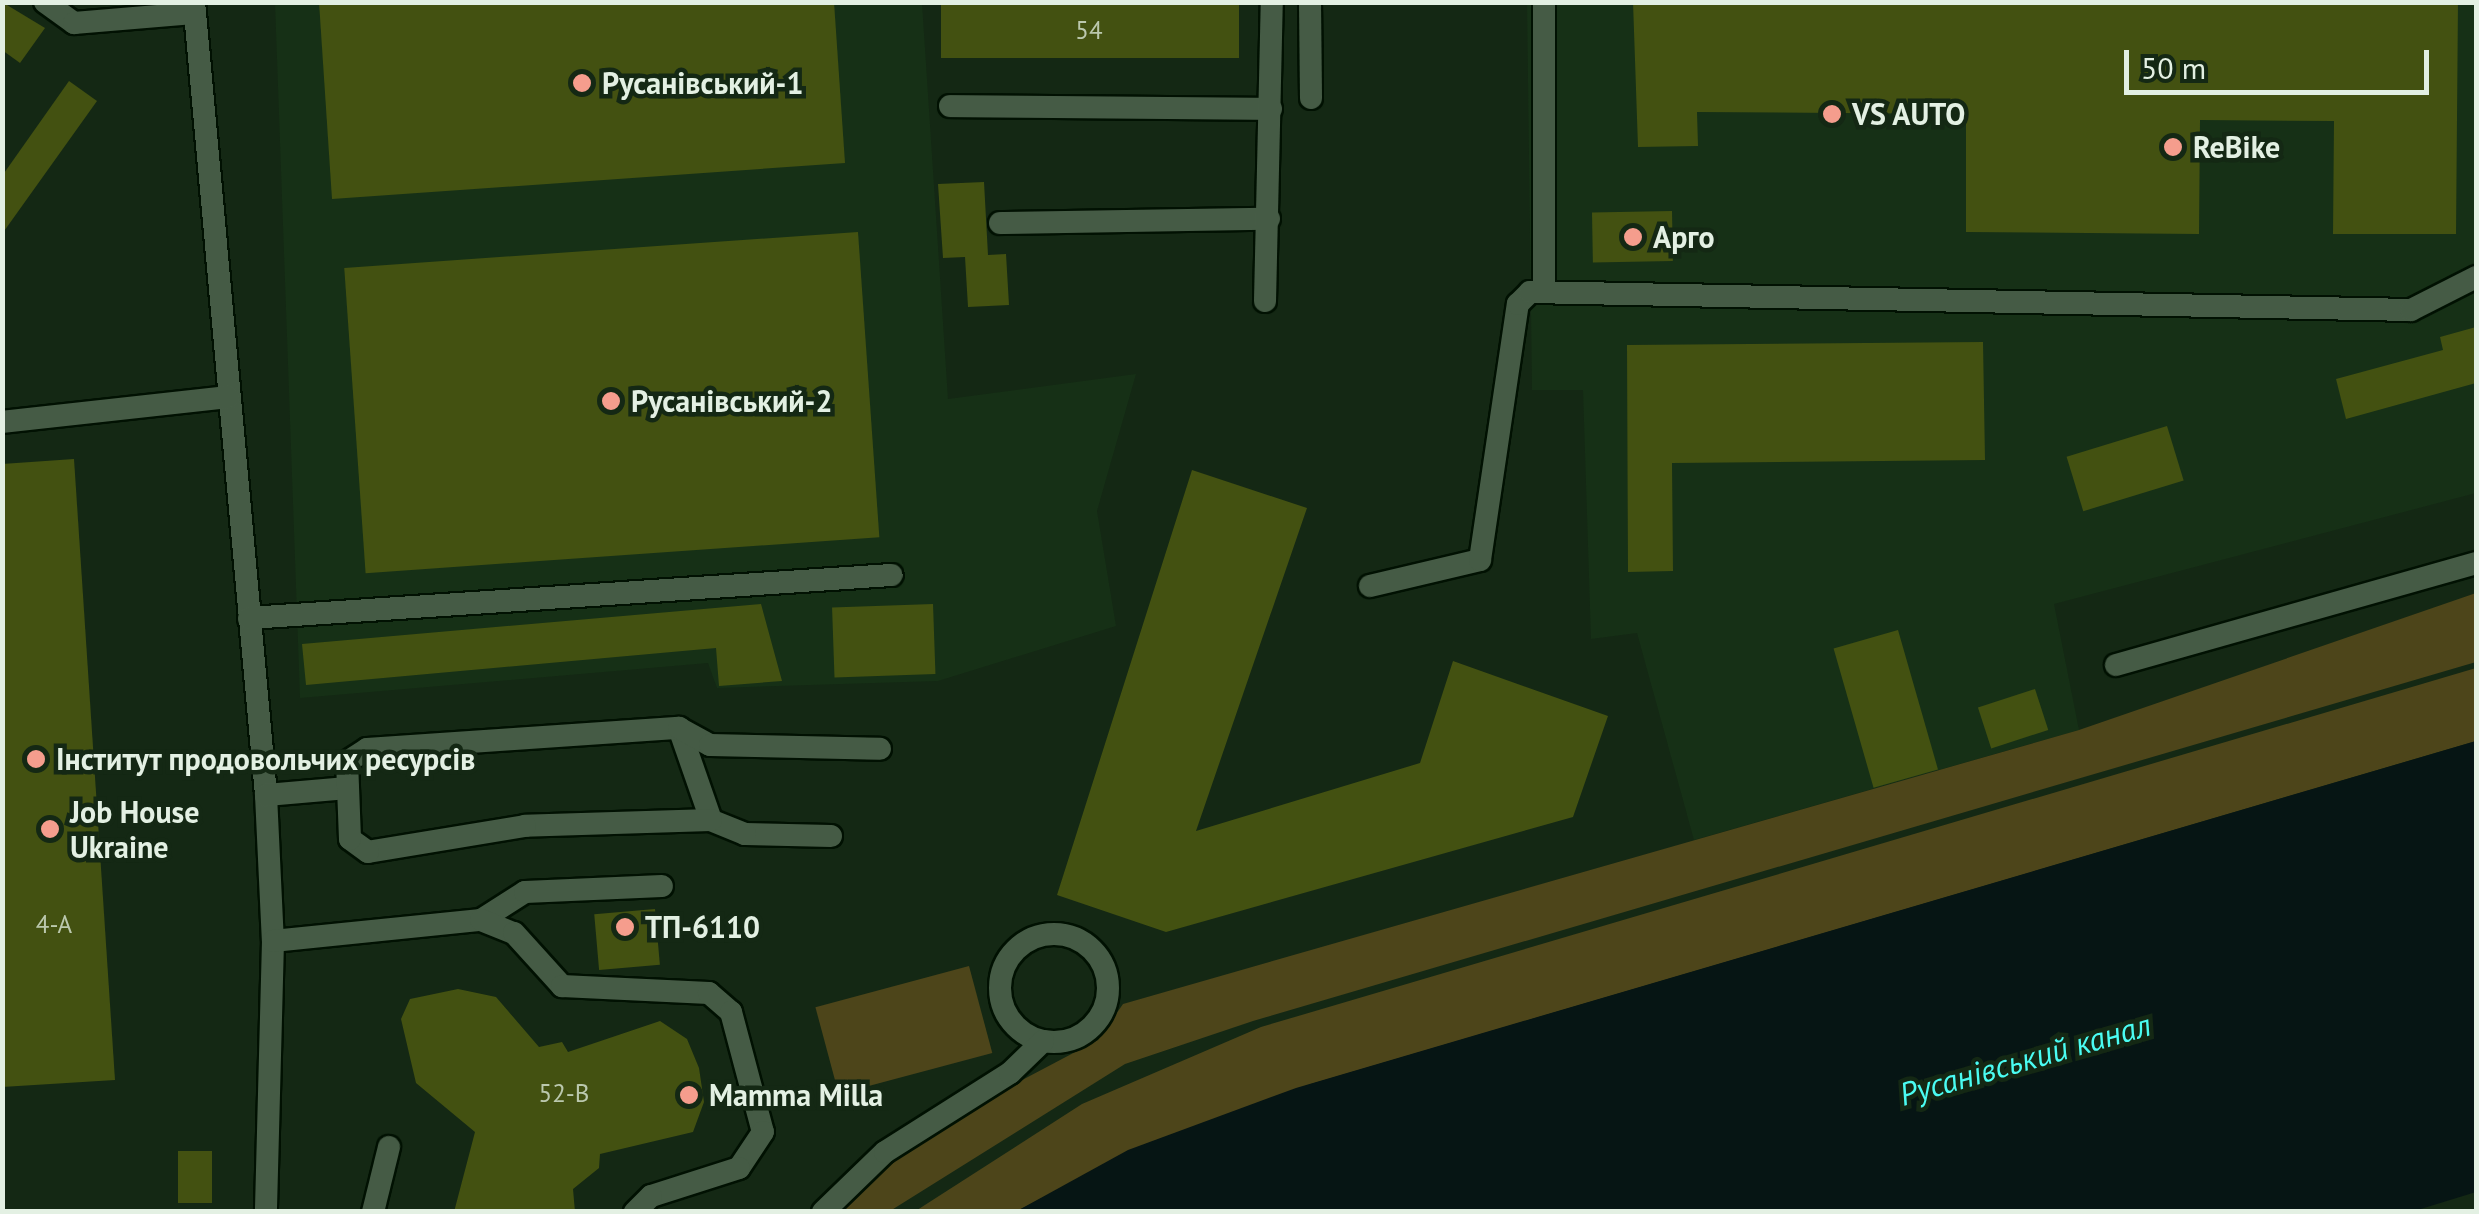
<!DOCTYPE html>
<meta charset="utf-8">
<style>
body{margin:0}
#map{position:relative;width:2479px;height:1214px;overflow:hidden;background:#142814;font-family:"PT Sans",sans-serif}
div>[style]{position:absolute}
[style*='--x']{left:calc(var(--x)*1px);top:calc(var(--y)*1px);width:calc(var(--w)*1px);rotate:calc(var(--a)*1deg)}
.built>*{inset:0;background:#163016}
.green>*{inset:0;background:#4d451a;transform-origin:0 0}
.water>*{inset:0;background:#061514}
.building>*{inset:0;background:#435111;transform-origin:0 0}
.roads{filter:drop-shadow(2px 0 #011102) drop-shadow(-2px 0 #011102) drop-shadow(0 2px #011102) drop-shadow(0 -2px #011102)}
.service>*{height:22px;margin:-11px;padding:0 11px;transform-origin:11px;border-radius:11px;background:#455b45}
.service>.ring{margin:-11px;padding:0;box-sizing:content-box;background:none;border:22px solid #455b45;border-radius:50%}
.dots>*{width:28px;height:28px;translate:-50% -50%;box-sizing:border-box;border:5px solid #142814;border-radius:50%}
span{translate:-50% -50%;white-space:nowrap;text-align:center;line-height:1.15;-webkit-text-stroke:9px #142814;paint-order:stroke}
.number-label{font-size:25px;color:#bbc8ae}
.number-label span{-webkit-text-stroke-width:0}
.poi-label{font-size:30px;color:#e3f0e3;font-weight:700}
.left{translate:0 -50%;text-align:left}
.water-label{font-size:32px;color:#4afcf2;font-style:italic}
.frame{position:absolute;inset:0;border:5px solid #e3f0e3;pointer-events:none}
.scale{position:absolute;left:2124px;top:50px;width:305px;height:45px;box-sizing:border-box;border:5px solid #e3f0e3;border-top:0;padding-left:12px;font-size:30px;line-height:35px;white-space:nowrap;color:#e3f0e3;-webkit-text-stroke:8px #142814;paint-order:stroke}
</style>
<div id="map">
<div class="built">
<i style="clip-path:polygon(275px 3px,922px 3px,948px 399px,1136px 374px,1097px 511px,1116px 626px,938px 681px,717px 688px,708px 663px,300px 698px)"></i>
<i style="clip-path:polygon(1527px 3px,2476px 3px,2476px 493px,2054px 604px,2079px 730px,1694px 840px,1637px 633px,1591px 639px,1583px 390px,1532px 390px)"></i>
</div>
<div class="green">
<i style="clip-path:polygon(2476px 593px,2476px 662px,1253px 1021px,1125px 1064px,890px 1211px,841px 1212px,891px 1162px,977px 1104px,1098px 1040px,1123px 1004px,2079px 730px)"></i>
<i style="clip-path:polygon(2476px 668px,2476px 741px,1311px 1084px,1146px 1144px,1017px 1211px,914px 1212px,1082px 1104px,1261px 1027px)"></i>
<i style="left:969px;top:966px;width:90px;height:159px;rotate:75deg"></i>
</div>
<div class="water">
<i style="clip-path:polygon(2476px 741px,2476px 1192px,2411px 1212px,1017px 1211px,1128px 1150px,1296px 1088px)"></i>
</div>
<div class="building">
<i style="clip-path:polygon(2px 2px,45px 28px,20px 63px,2px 50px)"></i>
<i style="clip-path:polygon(319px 2px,834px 2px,845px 163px,332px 199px)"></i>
<i style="left:941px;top:2px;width:298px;height:56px"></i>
<i style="clip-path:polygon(1633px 2px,2458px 2px,2456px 234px,2333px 234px,2334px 121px,2200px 120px,2199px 234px,1966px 232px,1966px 114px,1697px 112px,1698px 146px,1638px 147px)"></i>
<i style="clip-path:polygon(69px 81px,97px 101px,2px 234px,2px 176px)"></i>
<i style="clip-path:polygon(984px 182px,988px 255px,1006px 254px,1009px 305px,968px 307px,965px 257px,943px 258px,938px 184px)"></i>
<i style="left:1672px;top:211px;width:50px;height:80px;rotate:89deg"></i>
<i style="left:858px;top:232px;width:306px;height:515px;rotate:86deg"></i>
<i style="clip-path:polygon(2476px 327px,2476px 383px,2346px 419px,2336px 379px,2443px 350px,2440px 337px)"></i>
<i style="clip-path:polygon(1983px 342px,1985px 460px,1672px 463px,1673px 571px,1628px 572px,1627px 345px)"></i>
<i style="left:2167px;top:426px;width:57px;height:105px;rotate:73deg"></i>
<i style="clip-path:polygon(74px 459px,115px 1080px,2px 1087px,2px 464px)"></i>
<i style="clip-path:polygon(1192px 470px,1307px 508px,1196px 831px,1420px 763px,1453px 661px,1608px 716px,1573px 817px,1166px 932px,1057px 895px)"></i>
<i style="clip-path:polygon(761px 604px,782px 681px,719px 686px,716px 648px,306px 685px,302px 644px)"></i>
<i style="left:933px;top:604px;width:70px;height:101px;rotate:88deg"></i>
<i style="left:1898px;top:630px;width:145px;height:67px;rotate:74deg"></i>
<i style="left:2035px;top:689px;width:43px;height:60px;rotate:72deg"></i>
<i style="left:655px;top:909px;width:56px;height:61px;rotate:85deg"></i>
<i style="clip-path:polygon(458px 989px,496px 997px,539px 1047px,562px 1042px,568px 1052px,660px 1021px,687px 1039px,699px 1068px,704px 1102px,693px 1132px,600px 1154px,599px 1168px,573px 1189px,575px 1212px,454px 1212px,475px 1132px,416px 1083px,401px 1019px,410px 999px)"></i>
<i style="left:178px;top:1151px;width:34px;height:52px"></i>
</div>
<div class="roads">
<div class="service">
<i style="--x:45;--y:2;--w:36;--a:36"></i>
<i style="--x:74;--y:23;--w:120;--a:-4.8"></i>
<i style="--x:194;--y:2;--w:796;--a:84.81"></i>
<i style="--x:266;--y:795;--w:146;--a:87.3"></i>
<i style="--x:273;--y:941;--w:271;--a:91.5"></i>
<i style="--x:1310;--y:2;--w:96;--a:89.4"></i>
<i style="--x:1544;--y:2;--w:289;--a:90"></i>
<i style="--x:950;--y:106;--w:321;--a:0.5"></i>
<i style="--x:1000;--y:223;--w:269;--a:-0.9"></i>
<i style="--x:1265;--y:301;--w:299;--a:-88.7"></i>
<i style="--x:2;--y:422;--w:228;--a:-6.3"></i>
<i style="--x:1370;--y:586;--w:113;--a:-13.3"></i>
<i style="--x:1480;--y:560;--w:259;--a:-81.6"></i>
<i style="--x:1518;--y:304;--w:17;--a:-45"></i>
<i style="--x:1530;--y:292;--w:881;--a:1.17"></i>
<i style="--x:2411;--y:310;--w:73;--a:-26.9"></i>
<i style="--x:249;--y:618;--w:644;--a:-3.83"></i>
<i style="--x:2116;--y:665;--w:374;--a:-15.8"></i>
<i style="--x:679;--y:728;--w:97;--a:70.8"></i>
<i style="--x:266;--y:795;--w:82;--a:-4.9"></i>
<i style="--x:831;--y:836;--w:86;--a:-178.7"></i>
<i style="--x:745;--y:834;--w:37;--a:-158"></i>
<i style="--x:711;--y:820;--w:186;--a:178.2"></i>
<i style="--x:525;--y:826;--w:159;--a:170.6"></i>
<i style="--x:368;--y:852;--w:22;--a:-144"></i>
<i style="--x:350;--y:839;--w:77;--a:-92.2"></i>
<i style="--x:347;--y:762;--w:24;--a:-33"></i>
<i style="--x:367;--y:749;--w:313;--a:-3.9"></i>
<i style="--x:679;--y:728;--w:35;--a:29"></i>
<i style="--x:710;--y:745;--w:170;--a:1.3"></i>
<i style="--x:481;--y:920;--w:52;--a:-32.5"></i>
<i style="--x:525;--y:892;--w:137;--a:-2.5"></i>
<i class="ring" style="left:1000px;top:934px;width:86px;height:86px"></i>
<i style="--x:273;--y:941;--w:209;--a:-5.8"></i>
<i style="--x:481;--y:920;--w:35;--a:22"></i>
<i style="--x:514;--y:933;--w:72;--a:47.8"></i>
<i style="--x:562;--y:986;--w:147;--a:2.7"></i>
<i style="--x:709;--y:993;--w:29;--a:41"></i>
<i style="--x:731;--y:1012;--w:124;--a:75.1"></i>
<i style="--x:763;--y:1132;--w:43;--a:123.7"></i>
<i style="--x:739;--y:1168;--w:92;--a:162.3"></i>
<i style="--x:651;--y:1196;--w:23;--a:135"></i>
<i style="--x:373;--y:1212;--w:67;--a:-76.2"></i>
<i style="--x:823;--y:1212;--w:86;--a:-44.1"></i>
<i style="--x:885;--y:1152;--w:148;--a:-32.3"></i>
<i style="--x:1010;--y:1073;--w:46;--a:-44.1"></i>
</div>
</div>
<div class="dots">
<i style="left:582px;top:83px;background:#f59d8d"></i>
<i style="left:1832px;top:114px;background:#f59d8d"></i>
<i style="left:2173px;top:147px;background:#f59d8d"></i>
<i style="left:1633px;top:237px;background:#f59d8d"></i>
<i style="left:611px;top:401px;background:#f59d8d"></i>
<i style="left:36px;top:759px;background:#f59d8d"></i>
<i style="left:50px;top:829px;background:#f59d8d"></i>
<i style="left:625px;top:927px;background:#f59d8d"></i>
<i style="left:689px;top:1095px;background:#f59d8d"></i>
</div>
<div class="number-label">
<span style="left:1089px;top:30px">54</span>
<span style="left:54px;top:924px">4-А</span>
<span style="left:564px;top:1093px">52-В</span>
</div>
<div class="poi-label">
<span class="left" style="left:602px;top:83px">Русанівський-1</span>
<span class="left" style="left:1852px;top:114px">VS AUTO</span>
<span class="left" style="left:2193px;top:147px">ReBike</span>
<span class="left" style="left:1653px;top:237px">Арго</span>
<span class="left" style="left:631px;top:401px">Русанівський-2</span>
<span class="left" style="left:56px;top:759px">Інститут продовольчих ресурсів</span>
<span class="left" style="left:70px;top:829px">Job House<br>Ukraine</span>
<span class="left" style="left:645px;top:927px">ТП-6110</span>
<span class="left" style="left:709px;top:1095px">Mamma Milla</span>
</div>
<div class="water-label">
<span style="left:2025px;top:1059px;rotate:-16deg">Русанівський канал</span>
</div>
<div class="frame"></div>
<div class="scale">50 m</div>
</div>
